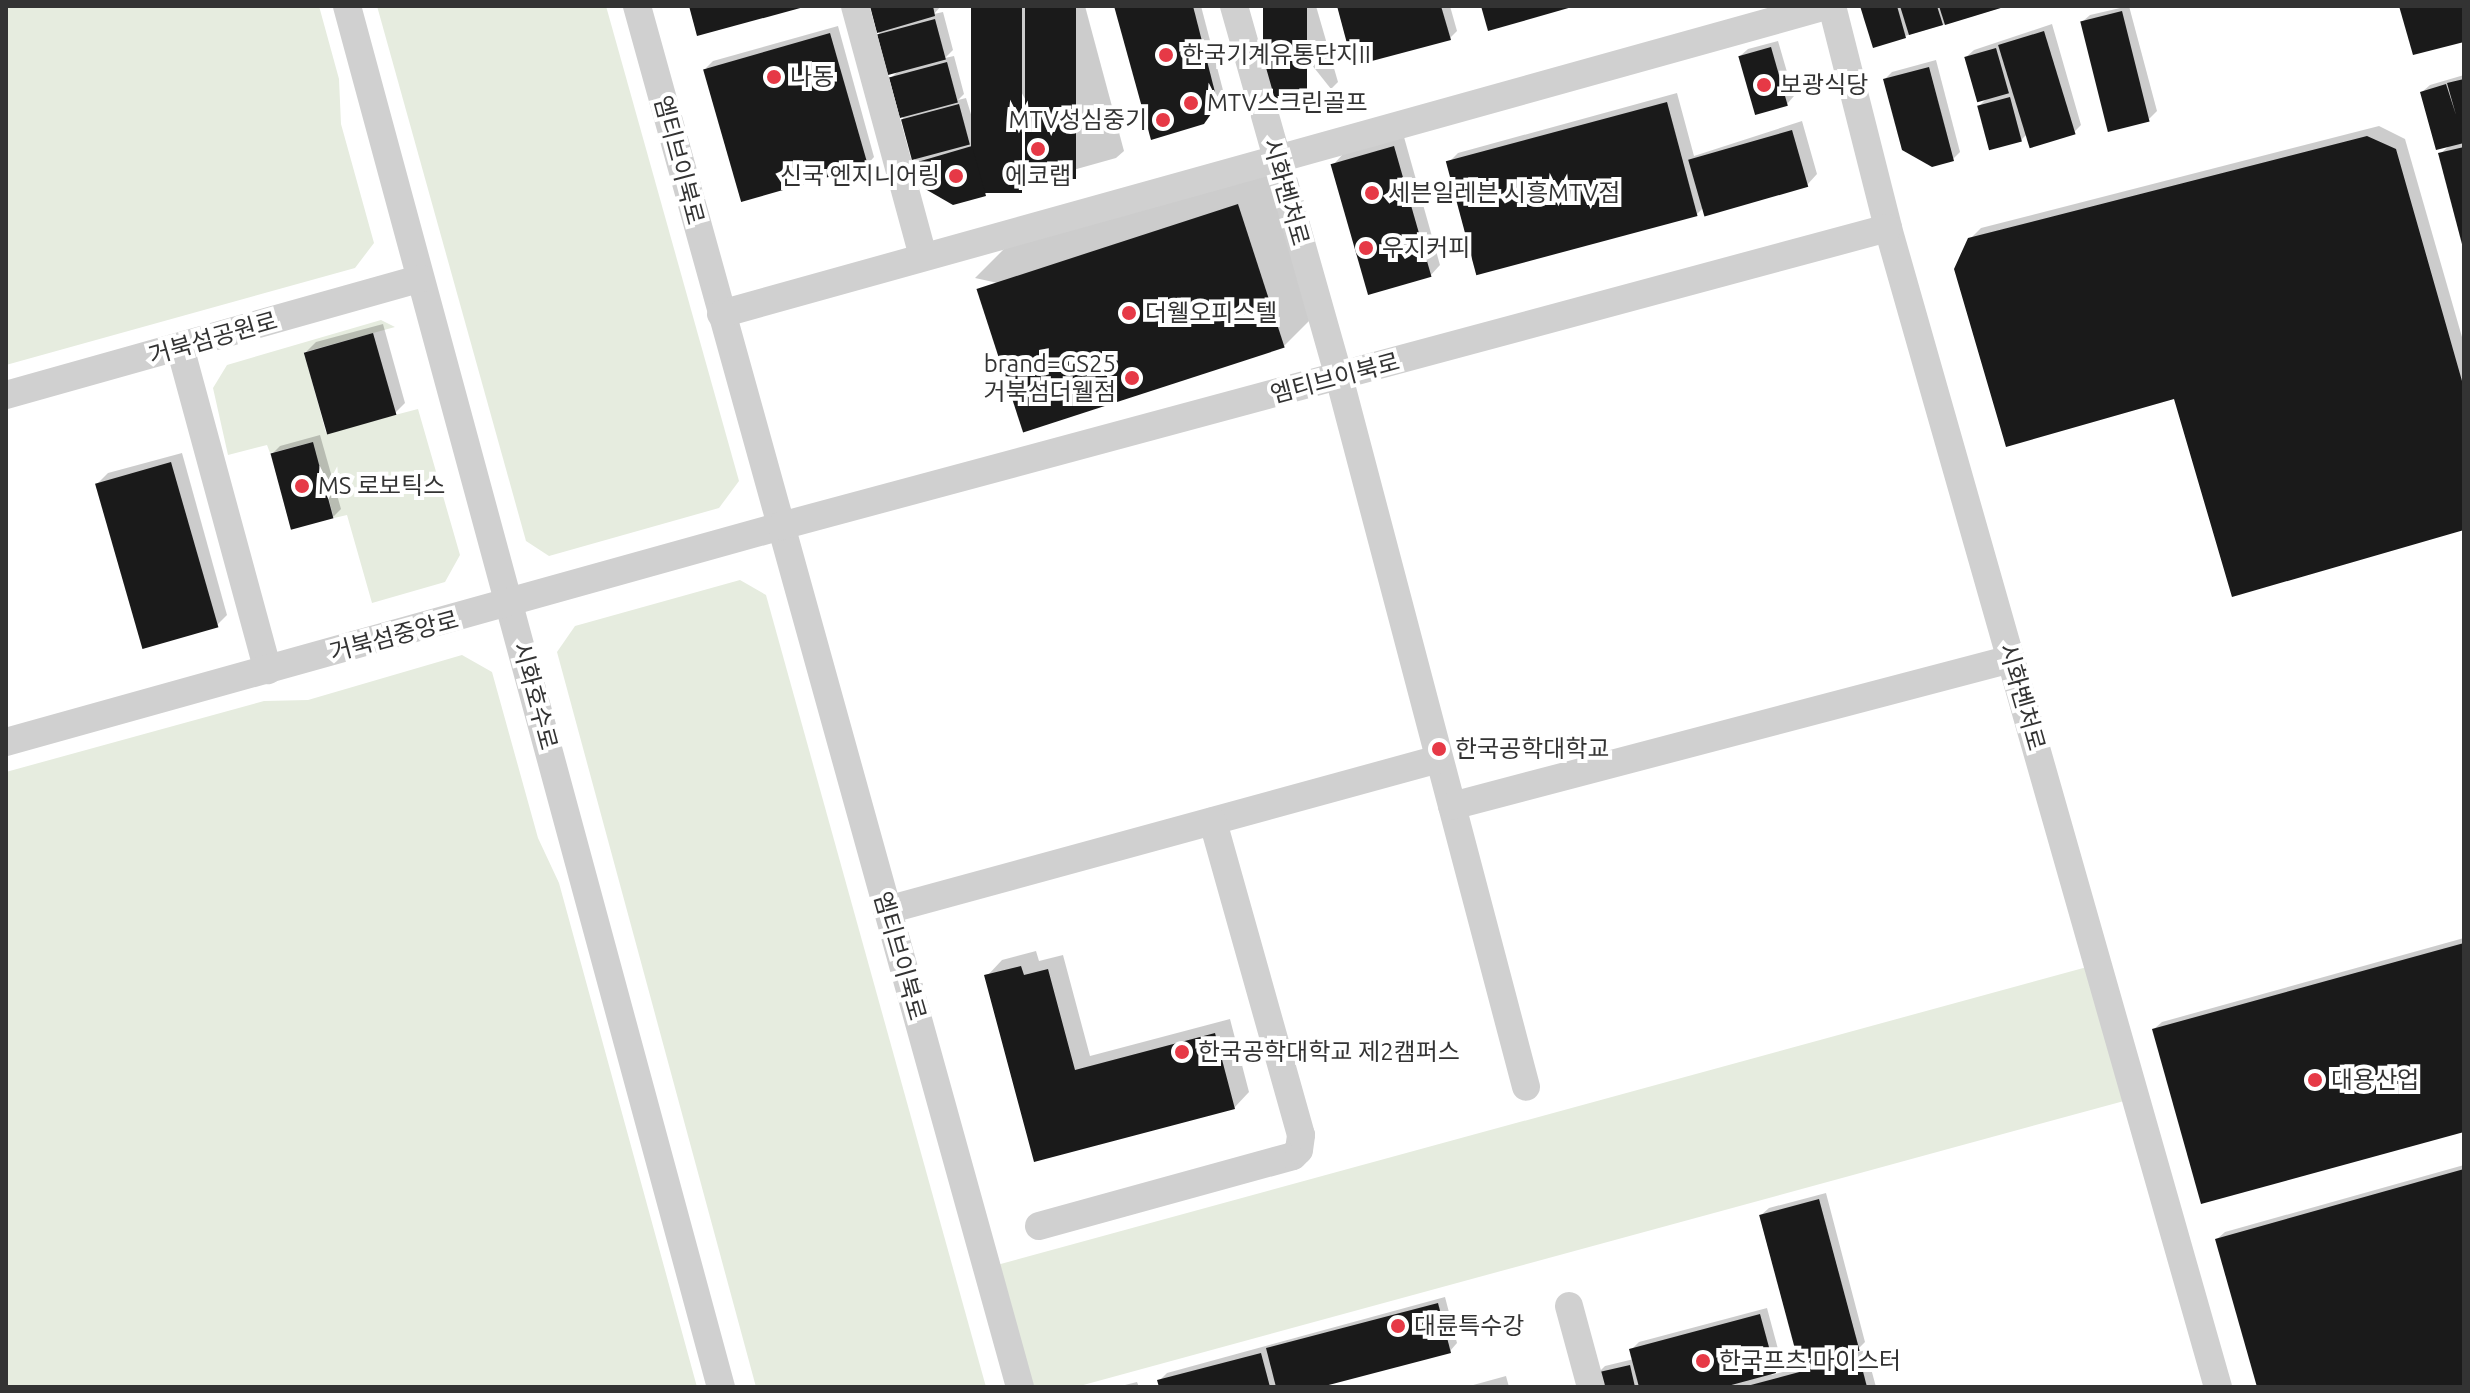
<!DOCTYPE html>
<meta charset="utf-8">
<style>
body{margin:0}
#map{position:relative;width:2470px;height:1393px;overflow:hidden;background:#fff;font-family:Ubuntu,"Noto Sans KR",sans-serif}
div>[style]{position:absolute}
[style*='--x']{left:calc(var(--x)*1px);top:calc(var(--y)*1px);width:calc(var(--w)*1px);rotate:calc(var(--a)*1deg)}
.green>*{inset:0;background:#e6ecdf}
.shadow>*{inset:0;background:#0003}
.building>*{inset:0;background:#1a1a1a;transform-origin:0 0}
.minor>*{height:28px;margin:-14px;padding:0 14px;transform-origin:14px;border-radius:14px;background:#d0d0d0}
.dots>*{width:22px;height:22px;translate:-50% -50%;box-sizing:border-box;border:4px solid #fff;border-radius:50%}
span{translate:-50% -50%;white-space:nowrap;text-align:center;line-height:1.15;-webkit-text-stroke:8px #fff;paint-order:stroke}
.poi-label{font-size:24px;color:#333}
.left{translate:0 -50%;text-align:left}
.right{translate:-100% -50%;text-align:right}
.street-label{font-size:24px;color:#333}
.frame{position:absolute;inset:0;border:8px solid #333;pointer-events:none}
</style>
<div id="map">
<div class="green">
<i style="clip-path:polygon(6px 6px,319px 6px,339px 79px,341px 124px,374px 243px,355px 268px,6px 365px)"></i>
<i style="clip-path:polygon(377px 6px,606px 6px,739px 481px,719px 508px,549px 556px,526px 541px)"></i>
<i style="clip-path:polygon(381px 320px,395px 327px,304px 352px,326px 433px,418px 409px,460px 555px,445px 582px,372px 603px,347px 515px,334px 518px,313px 442px,270px 453px,267px 445px,228px 455px,213px 388px,227px 365px)"></i>
<i style="clip-path:polygon(740px 580px,766px 595px,986px 1387px,756px 1387px,557px 652px,575px 626px)"></i>
<i style="clip-path:polygon(462px 655px,492px 672px,538px 838px,559px 883px,697px 1387px,6px 1387px,6px 772px,264px 701px,308px 700px)"></i>
<i style="clip-path:polygon(2098px 964px,2135px 1098px,1076px 1387px,1019px 1387px,986px 1268px)"></i>
</div>
<div class="shadow">
<i style="clip-path:polygon(872px 6px,941px 6px,934px 14px,943px 12px,953px 50px,945px 58px,954px 56px,964px 94px,958px 100px,966px 98px,993px 186px,985px 194px,922px 184px,891px 78px,898px 71px,890px 74px)"></i>
<i style="clip-path:polygon(973px 6px,1085px 6px,1124px 151px,1116px 158px,1066px 172px)"></i>
<i style="clip-path:polygon(1116px 6px,1201px 6px,1224px 94px,1203px 122px)"></i>
<i style="clip-path:polygon(1265px 6px,1316px 6px,1338px 82px,1331px 89px)"></i>
<i style="clip-path:polygon(1339px 6px,1450px 6px,1457px 31px,1450px 38px)"></i>
<i style="clip-path:polygon(1862px 6px,2007px 6px,1905px 36px)"></i>
<i style="clip-path:polygon(2129px 6px,2157px 111px,2149px 119px,2082px 22px,2090px 15px)"></i>
<i style="clip-path:polygon(2052px 24px,2081px 125px,2074px 132px,2027px 134px,2021px 140px,1979px 106px,1989px 96px,1966px 57px,1974px 50px)"></i>
<i style="clip-path:polygon(838px 26px,874px 157px,867px 165px,706px 68px,713px 61px)"></i>
<i style="clip-path:polygon(1778px 41px,1794px 96px,1787px 104px,1740px 56px,1748px 49px)"></i>
<i style="clip-path:polygon(1936px 60px,1960px 152px,1953px 159px,1885px 79px,1892px 72px)"></i>
<i style="clip-path:polygon(2464px 75px,2464px 244px,2440px 154px,2450px 145px,2422px 92px,2430px 85px)"></i>
<i style="clip-path:polygon(1677px 93px,1694px 156px,1802px 121px,1817px 174px,1807px 185px,1703px 208px,1697px 214px,1448px 163px,1458px 153px)"></i>
<i style="clip-path:polygon(2379px 126px,2405px 139px,2464px 344px,2464px 528px,2175px 397px,1970px 239px,1981px 228px)"></i>
<i style="clip-path:polygon(1404px 137px,1440px 265px,1430px 276px,1333px 165px,1343px 154px)"></i>
<i style="clip-path:polygon(1275px 168px,1321px 309px,1284px 346px,975px 278px,1012px 241px)"></i>
<i style="clip-path:polygon(383px 324px,405px 403px,395px 413px,306px 352px,316px 342px)"></i>
<i style="clip-path:polygon(320px 435px,341px 509px,333px 517px,272px 454px,280px 446px)"></i>
<i style="clip-path:polygon(182px 453px,227px 615px,217px 625px,98px 483px,108px 473px)"></i>
<i style="clip-path:polygon(2464px 938px,2464px 1130px,2154px 1029px,2162px 1022px)"></i>
<i style="clip-path:polygon(1036px 951px,1039px 961px,1063px 955px,1090px 1056px,1230px 1019px,1249px 1092px,1234px 1108px,1035px 1160px,987px 976px,1002px 960px)"></i>
<i style="clip-path:polygon(2464px 1165px,2464px 1387px,2259px 1387px,2217px 1239px,2225px 1232px)"></i>
<i style="clip-path:polygon(1826px 1193px,1865px 1342px,1854px 1353px,1866px 1350px,1876px 1387px,1601px 1387px,1597px 1374px,1605px 1366px,1634px 1359px,1631px 1350px,1639px 1342px,1767px 1308px,1782px 1364px,1771px 1375px,1802px 1367px,1761px 1215px,1769px 1208px)"></i>
<i style="clip-path:polygon(1445px 1297px,1457px 1343px,1450px 1351px,1328px 1383px,1329px 1387px,1161px 1387px,1159px 1381px,1167px 1373px)"></i>
<i style="clip-path:polygon(1506px 1376px,1509px 1387px,1466px 1387px)"></i>
<i style="clip-path:polygon(1137px 1382px,1139px 1387px,1117px 1387px)"></i>
</div>
<div class="building">
<i style="clip-path:polygon(689px 6px,804px 6px,804px 7px,697px 36px)"></i>
<i style="clip-path:polygon(870px 6px,933px 6px,935px 16px,877px 33px)"></i>
<i style="left:971px;top:6px;width:51px;height:187px"></i>
<i style="left:1025px;top:6px;width:51px;height:173px"></i>
<i style="clip-path:polygon(1114px 6px,1193px 6px,1218px 104px,1204px 124px,1151px 140px)"></i>
<i style="left:1263px;top:6px;width:44px;height:101px"></i>
<i style="clip-path:polygon(1337px 6px,1441px 6px,1451px 40px,1353px 66px)"></i>
<i style="clip-path:polygon(1481px 6px,1572px 6px,1572px 7px,1488px 31px)"></i>
<i style="clip-path:polygon(1860px 6px,1897px 6px,1906px 38px,1873px 48px)"></i>
<i style="clip-path:polygon(1900px 6px,1937px 6px,1943px 25px,1909px 35px)"></i>
<i style="clip-path:polygon(1939px 6px,2004px 6px,2004px 7px,1945px 25px)"></i>
<i style="clip-path:polygon(2399px 6px,2464px 6px,2464px 42px,2413px 55px)"></i>
<i style="left:2122px;top:11px;width:114px;height:43px;rotate:76deg"></i>
<i style="left:935px;top:19px;width:42px;height:60px;rotate:75deg"></i>
<i style="left:2044px;top:31px;width:108px;height:48px;rotate:73deg"></i>
<i style="left:830px;top:33px;width:138px;height:132px;rotate:74deg"></i>
<i style="left:1771px;top:47px;width:61px;height:34px;rotate:74deg"></i>
<i style="left:1996px;top:48px;width:47px;height:33px;rotate:74deg"></i>
<i style="left:947px;top:62px;width:42px;height:60px;rotate:75deg"></i>
<i style="clip-path:polygon(1929px 67px,1954px 161px,1932px 167px,1902px 150px,1883px 79px)"></i>
<i style="clip-path:polygon(2464px 79px,2464px 143px,2436px 150px,2420px 92px,2446px 84px,2456px 115px,2447px 83px)"></i>
<i style="left:2010px;top:97px;width:46px;height:34px;rotate:75deg"></i>
<i style="left:1667px;top:102px;width:118px;height:229px;rotate:75deg"></i>
<i style="left:959px;top:104px;width:42px;height:60px;rotate:75deg"></i>
<i style="left:1792px;top:130px;width:59px;height:108px;rotate:74deg"></i>
<i style="clip-path:polygon(2367px 136px,2396px 149px,2464px 388px,2464px 530px,2232px 597px,2174px 399px,2006px 447px,1954px 269px,1968px 238px)"></i>
<i style="clip-path:polygon(972px 146px,986px 196px,953px 205px,920px 186px,914px 163px)"></i>
<i style="left:1394px;top:146px;width:136px;height:66px;rotate:74deg"></i>
<i style="clip-path:polygon(2464px 147px,2464px 247px,2463px 248px,2438px 153px)"></i>
<i style="left:1238px;top:204px;width:151px;height:275px;rotate:72deg"></i>
<i style="left:373px;top:333px;width:85px;height:72px;rotate:74deg"></i>
<i style="left:313px;top:442px;width:79px;height:44px;rotate:75deg"></i>
<i style="left:171px;top:462px;width:172px;height:79px;rotate:74deg"></i>
<i style="clip-path:polygon(2464px 943px,2464px 1132px,2201px 1204px,2152px 1029px)"></i>
<i style="clip-path:polygon(1021px 966px,1024px 975px,1048px 969px,1075px 1070px,1215px 1033px,1235px 1109px,1034px 1162px,984px 975px)"></i>
<i style="clip-path:polygon(2464px 1169px,2464px 1387px,2257px 1387px,2215px 1239px)"></i>
<i style="left:1819px;top:1199px;width:157px;height:62px;rotate:75deg"></i>
<i style="clip-path:polygon(1438px 1303px,1451px 1353px,1321px 1387px,1276px 1387px,1266px 1348px)"></i>
<i style="clip-path:polygon(1760px 1314px,1776px 1373px,1724px 1387px,1639px 1387px,1629px 1349px)"></i>
<i style="clip-path:polygon(1261px 1353px,1270px 1387px,1159px 1387px,1157px 1380px)"></i>
<i style="clip-path:polygon(1859px 1356px,1867px 1387px,1747px 1387px,1747px 1386px)"></i>
<i style="clip-path:polygon(1630px 1365px,1635px 1387px,1599px 1387px,1595px 1373px)"></i>
</div>
<div class="minor">
<i style="--x:347;--y:6;--w:1431;--a:74.85"></i>
<i style="--x:637;--y:6;--w:1433;--a:74.5"></i>
<i style="--x:855;--y:6;--w:259;--a:74.8"></i>
<i style="--x:1234;--y:6;--w:386;--a:74.2"></i>
<i style="--x:1339;--y:377;--w:734;--a:75.24"></i>
<i style="--x:1832;--y:6;--w:229;--a:75.8"></i>
<i style="--x:1888;--y:228;--w:1205;--a:74.11"></i>
<i style="--x:721;--y:314;--w:1147;--a:-15.57"></i>
<i style="--x:180;--y:347;--w:335;--a:74.8"></i>
<i style="--x:6;--y:395;--w:430;--a:-15.7"></i>
<i style="--x:6;--y:742;--w:805;--a:-15.57"></i>
<i style="--x:781;--y:526;--w:1146;--a:-15.07"></i>
<i style="--x:1452;--y:806;--w:578;--a:-14.73"></i>
<i style="--x:887;--y:910;--w:572;--a:-15.3"></i>
<i style="--x:1039;--y:1226;--w:263;--a:-15.4"></i>
<i style="--x:1293;--y:1156;--w:8;--a:-45"></i>
<i style="--x:1299;--y:1150;--w:15;--a:-82"></i>
<i style="--x:1301;--y:1135;--w:326;--a:-105.7"></i>
<i style="--x:1569;--y:1306;--w:84;--a:74.8"></i>
</div>
<div class="dots">
<i style="left:1166px;top:55px;background:#e63946"></i>
<i style="left:774px;top:77px;background:#e63946"></i>
<i style="left:1764px;top:85px;background:#e63946"></i>
<i style="left:1191px;top:103px;background:#e63946"></i>
<i style="left:1163px;top:120px;background:#e63946"></i>
<i style="left:1038px;top:149px;background:#e63946"></i>
<i style="left:956px;top:176px;background:#e63946"></i>
<i style="left:1372px;top:193px;background:#e63946"></i>
<i style="left:1366px;top:248px;background:#e63946"></i>
<i style="left:1129px;top:313px;background:#e63946"></i>
<i style="left:1132px;top:378px;background:#e63946"></i>
<i style="left:302px;top:486px;background:#e63946"></i>
<i style="left:1439px;top:749px;background:#e63946"></i>
<i style="left:1182px;top:1052px;background:#e63946"></i>
<i style="left:2315px;top:1080px;background:#e63946"></i>
<i style="left:1398px;top:1326px;background:#e63946"></i>
<i style="left:1703px;top:1361px;background:#e63946"></i>
</div>
<div class="poi-label">
<span class="left" style="left:1182px;top:55px">한국기계유통단지II</span>
<span class="left" style="left:790px;top:77px">나동</span>
<span class="left" style="left:1780px;top:85px">보광식당</span>
<span class="left" style="left:1207px;top:103px">MTV스크린골프</span>
<span class="right" style="left:1147px;top:120px">MTV성심중기</span>
<span class="right" style="left:940px;top:176px">신국 엔지니어링</span>
<span style="left:1038px;top:176px">에코랩</span>
<span class="left" style="left:1388px;top:193px">세븐일레븐 시흥MTV점</span>
<span class="left" style="left:1382px;top:248px">우지커피</span>
<span class="left" style="left:1145px;top:313px">더웰오피스텔</span>
<span class="right" style="left:1116px;top:378px">brand=GS25<br>거북섬더웰점</span>
<span class="left" style="left:318px;top:486px">MS 로보틱스</span>
<span class="left" style="left:1455px;top:749px">한국공학대학교</span>
<span class="left" style="left:1198px;top:1052px">한국공학대학교 제2캠퍼스</span>
<span class="left" style="left:2331px;top:1080px">대용산업</span>
<span class="left" style="left:1414px;top:1326px">대륜특수강</span>
<span class="left" style="left:1719px;top:1361px">한국프츠 마이스터</span>
</div>
<div class="street-label">
<span style="left:679px;top:160px;rotate:75deg">엠티브이북로</span>
<span style="left:1286px;top:192px;rotate:74deg">시화벤처로</span>
<span style="left:213px;top:338px;rotate:-16deg">거북섬공원로</span>
<span style="left:1335px;top:378px;rotate:-15deg">엠티브이북로</span>
<span style="left:394px;top:636px;rotate:-15deg">거북섬중앙로</span>
<span style="left:535px;top:696px;rotate:75deg">시화호수로</span>
<span style="left:2022px;top:697px;rotate:74deg">시화벤처로</span>
<span style="left:900px;top:956px;rotate:74deg">엠티브이북로</span>
</div>
<div class="frame"></div>
</div>
